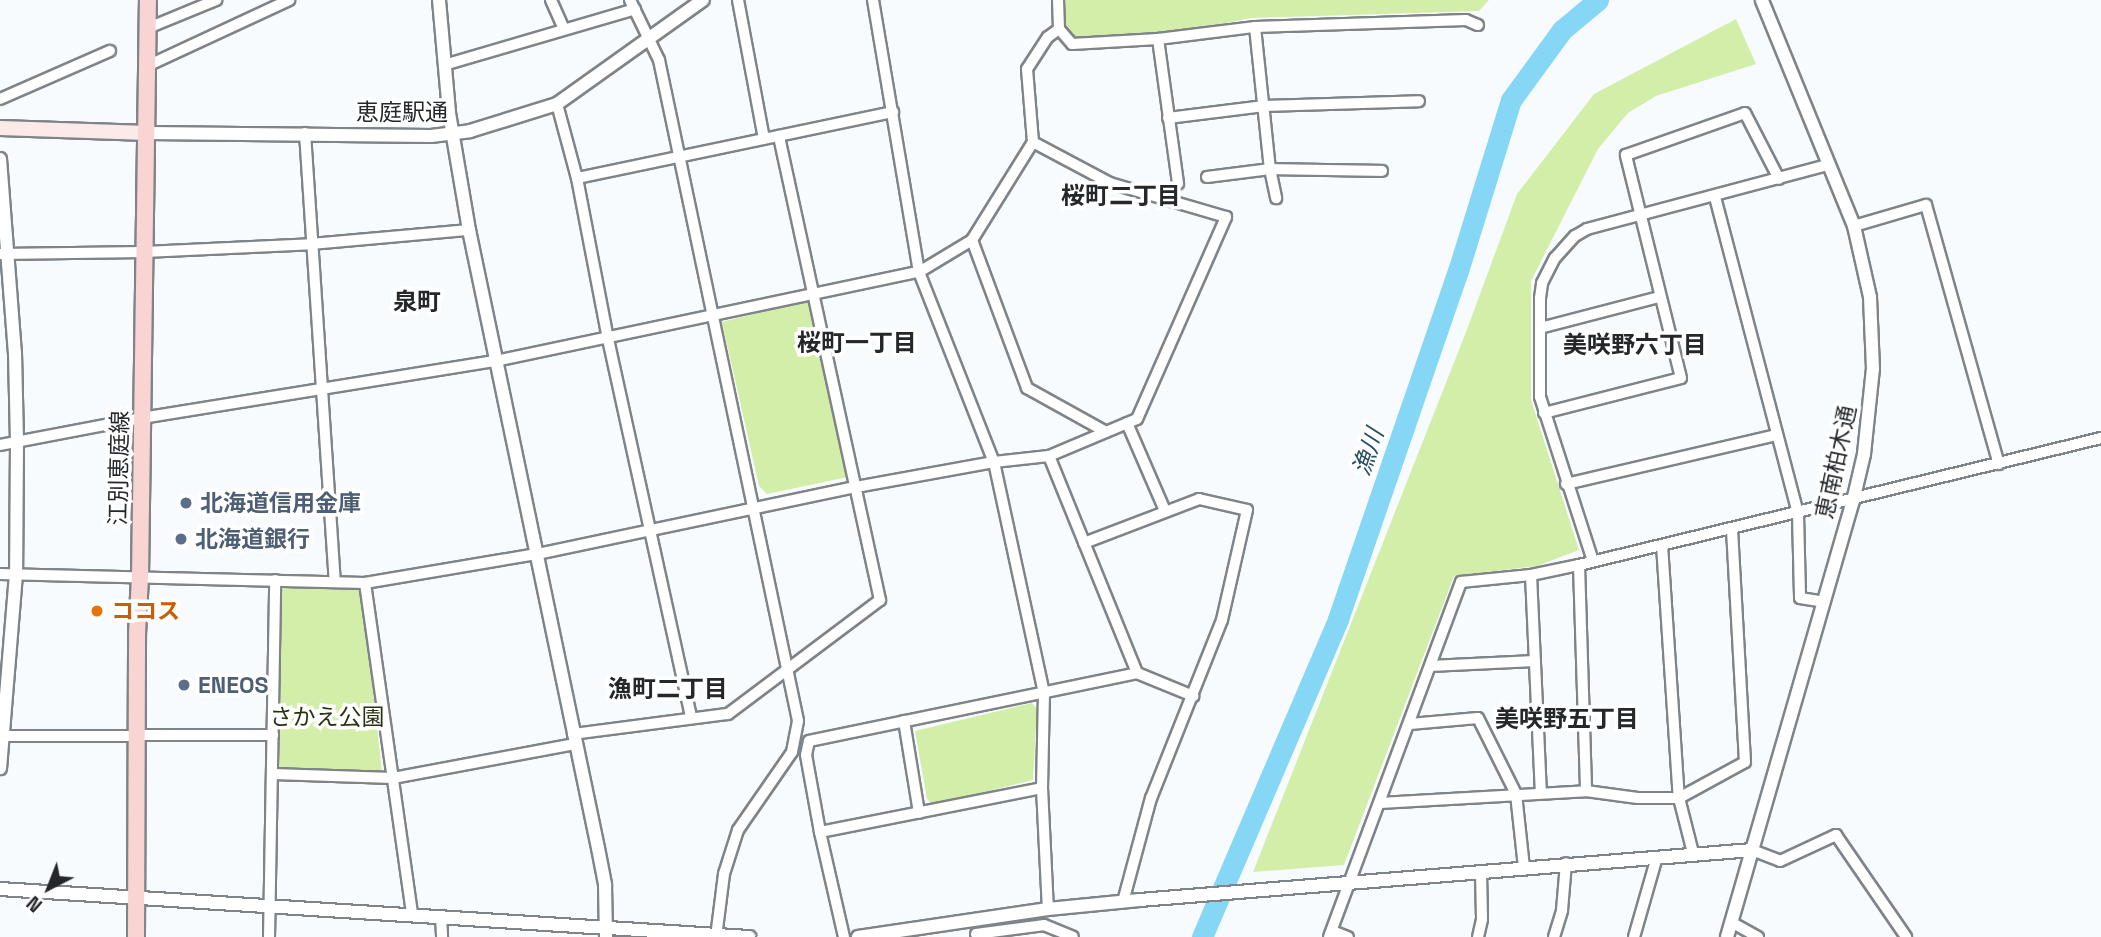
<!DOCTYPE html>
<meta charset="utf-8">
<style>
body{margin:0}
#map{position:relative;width:2101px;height:937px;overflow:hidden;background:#f8fbfe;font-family:"Space Grotesk","Noto Sans JP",sans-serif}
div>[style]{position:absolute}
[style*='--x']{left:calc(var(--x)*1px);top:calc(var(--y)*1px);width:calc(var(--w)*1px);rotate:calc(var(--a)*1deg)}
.green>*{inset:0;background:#d3eea9}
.river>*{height:21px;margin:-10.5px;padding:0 10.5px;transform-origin:10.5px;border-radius:10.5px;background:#86d7f6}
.roads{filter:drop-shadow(2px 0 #7f8489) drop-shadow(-2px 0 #7f8489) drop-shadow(0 2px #7f8489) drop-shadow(0 -2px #7f8489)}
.minor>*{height:10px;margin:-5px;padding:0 5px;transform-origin:5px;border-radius:5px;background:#fff}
.tertiary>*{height:12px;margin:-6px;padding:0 6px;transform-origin:6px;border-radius:6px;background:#fff}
.secondary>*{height:14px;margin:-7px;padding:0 7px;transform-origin:7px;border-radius:7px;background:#fceae9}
.primary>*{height:16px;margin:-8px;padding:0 8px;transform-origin:8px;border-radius:8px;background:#f8d4d3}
.dots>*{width:19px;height:19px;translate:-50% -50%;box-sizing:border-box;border:4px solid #fff;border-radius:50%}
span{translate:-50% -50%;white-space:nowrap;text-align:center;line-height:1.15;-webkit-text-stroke:7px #fff;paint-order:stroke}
.street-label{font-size:23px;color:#25272a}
.service-label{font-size:23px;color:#4e5e75;font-weight:700}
.left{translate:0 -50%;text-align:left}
.food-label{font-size:23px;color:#c56008;font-weight:700}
.park-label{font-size:23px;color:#273310}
.neighbourhood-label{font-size:24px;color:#25272a;font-weight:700}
.water-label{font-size:24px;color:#245162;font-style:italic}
.north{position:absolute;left:14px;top:853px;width:70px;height:70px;-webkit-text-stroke:5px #fff;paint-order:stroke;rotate:222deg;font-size:19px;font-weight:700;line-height:28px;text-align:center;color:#25272a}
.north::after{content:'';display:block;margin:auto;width:24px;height:32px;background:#25272a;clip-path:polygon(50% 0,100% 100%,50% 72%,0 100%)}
</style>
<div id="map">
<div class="green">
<i style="clip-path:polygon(1063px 0,1489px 0,1479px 11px,1251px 18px,1160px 36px,1075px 37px,1066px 27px)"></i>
<i style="clip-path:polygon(1736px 19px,1756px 64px,1656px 96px,1628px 113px,1598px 149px,1531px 281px,1531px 400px,1579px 550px,1537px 566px,1454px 576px,1344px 865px,1253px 872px,1466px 332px,1517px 194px,1594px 94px)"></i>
<i style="clip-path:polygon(811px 300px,848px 477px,767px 494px,759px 486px,722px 322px)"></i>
<i style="clip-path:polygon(285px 587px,362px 590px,382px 772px,278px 767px,279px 593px)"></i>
<i style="clip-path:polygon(1032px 703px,1037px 709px,1033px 780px,933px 805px,927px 799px,915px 731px)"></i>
</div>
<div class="river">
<i style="--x:1202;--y:937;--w:346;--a:-66.8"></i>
<i style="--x:1338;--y:619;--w:368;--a:-71"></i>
<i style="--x:1458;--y:271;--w:179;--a:-72.8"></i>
<i style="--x:1511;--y:100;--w:87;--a:-53.9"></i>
<i style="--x:1562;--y:30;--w:47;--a:-39.8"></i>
</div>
<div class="roads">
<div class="minor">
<i style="--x:551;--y:0;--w:32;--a:66"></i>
<i style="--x:630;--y:0;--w:67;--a:64.2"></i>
<i style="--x:659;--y:60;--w:675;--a:78.12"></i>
<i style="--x:798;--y:721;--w:32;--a:101"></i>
<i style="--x:792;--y:752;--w:95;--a:124.7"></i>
<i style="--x:738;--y:830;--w:46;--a:107.7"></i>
<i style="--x:724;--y:874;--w:64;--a:97.2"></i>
<i style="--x:738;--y:0;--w:141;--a:79.4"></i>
<i style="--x:873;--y:0;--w:276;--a:80.4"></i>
<i style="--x:919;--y:272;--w:204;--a:68.5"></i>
<i style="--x:994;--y:462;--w:236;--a:77.8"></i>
<i style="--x:1044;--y:693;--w:95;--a:91.2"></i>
<i style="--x:1042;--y:788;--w:121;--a:87.2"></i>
<i style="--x:1058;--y:0;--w:29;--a:88"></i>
<i style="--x:1059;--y:29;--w:20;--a:49"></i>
<i style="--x:1072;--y:44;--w:86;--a:-3.3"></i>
<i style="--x:1158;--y:39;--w:98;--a:-7.1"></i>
<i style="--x:1255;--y:27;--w:211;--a:-1.9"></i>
<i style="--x:1466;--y:20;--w:13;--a:23"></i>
<i style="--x:1255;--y:27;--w:143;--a:84"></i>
<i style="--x:1270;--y:169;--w:30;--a:78"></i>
<i style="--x:148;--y:28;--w:74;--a:-22.4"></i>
<i style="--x:1158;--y:39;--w:146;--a:82.1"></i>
<i style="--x:444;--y:65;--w:199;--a:-16.3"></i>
<i style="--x:147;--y:66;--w:157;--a:-24.9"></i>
<i style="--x:0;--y:99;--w:120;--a:-23.6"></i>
<i style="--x:557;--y:104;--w:77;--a:74.9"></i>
<i style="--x:577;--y:178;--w:164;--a:79.1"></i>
<i style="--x:608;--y:339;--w:388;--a:77.6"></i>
<i style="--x:1168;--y:118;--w:97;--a:-7.1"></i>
<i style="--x:1264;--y:106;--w:155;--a:-1.8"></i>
<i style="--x:305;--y:133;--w:450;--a:86.2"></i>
<i style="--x:1207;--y:177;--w:64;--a:-7.2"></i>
<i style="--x:1270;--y:169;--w:112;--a:1"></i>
<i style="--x:577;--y:178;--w:323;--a:-11.8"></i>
<i style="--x:1715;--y:197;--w:328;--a:75.3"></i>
<i style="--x:1798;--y:514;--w:84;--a:88.6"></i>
<i style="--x:1800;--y:598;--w:24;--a:9"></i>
<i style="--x:1854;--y:226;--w:75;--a:-16.3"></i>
<i style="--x:1926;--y:205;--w:269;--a:74.3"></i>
<i style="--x:972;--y:240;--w:158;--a:69.6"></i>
<i style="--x:1027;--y:388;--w:90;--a:29.1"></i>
<i style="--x:0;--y:254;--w:144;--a:-0.8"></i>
<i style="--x:144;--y:252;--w:167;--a:-2.7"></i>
<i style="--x:311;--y:244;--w:159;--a:-5.1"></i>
<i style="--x:1540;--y:328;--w:123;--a:-14.6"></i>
<i style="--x:1544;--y:413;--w:141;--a:-14.3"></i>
<i style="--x:1681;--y:378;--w:230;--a:-103.9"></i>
<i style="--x:1626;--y:155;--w:126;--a:-19.4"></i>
<i style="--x:1745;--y:113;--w:74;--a:62.7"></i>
<i style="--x:1127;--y:423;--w:96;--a:66.6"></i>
<i style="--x:0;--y:445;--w:145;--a:-10.8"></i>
<i style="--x:142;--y:418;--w:358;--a:-9.2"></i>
<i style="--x:495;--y:361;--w:433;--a:-11.9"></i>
<i style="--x:919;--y:272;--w:62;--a:-31.1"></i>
<i style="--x:972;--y:240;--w:115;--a:-58.1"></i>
<i style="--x:1033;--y:142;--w:73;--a:-94.7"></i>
<i style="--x:1027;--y:69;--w:38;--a:-57"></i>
<i style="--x:1048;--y:37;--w:14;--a:-36"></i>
<i style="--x:1049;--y:456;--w:234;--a:67.9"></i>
<i style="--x:1566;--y:484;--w:216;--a:-13.1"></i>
<i style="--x:1084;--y:543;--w:123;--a:-20.9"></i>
<i style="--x:1199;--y:499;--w:49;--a:12.9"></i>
<i style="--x:1247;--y:510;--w:113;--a:102.8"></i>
<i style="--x:1222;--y:620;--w:192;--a:111.7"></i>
<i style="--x:1151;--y:798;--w:108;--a:105.1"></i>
<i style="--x:1662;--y:545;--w:254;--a:86.2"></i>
<i style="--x:1679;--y:798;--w:57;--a:75.7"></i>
<i style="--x:1593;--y:561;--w:172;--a:-107.9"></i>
<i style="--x:1540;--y:397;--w:99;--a:-90"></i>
<i style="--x:1540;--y:298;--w:15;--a:-82"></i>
<i style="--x:1542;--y:283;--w:28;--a:-63"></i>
<i style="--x:1555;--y:258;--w:30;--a:-48"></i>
<i style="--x:1575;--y:236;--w:14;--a:-30"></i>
<i style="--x:1587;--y:229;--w:249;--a:-14.9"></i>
<i style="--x:1579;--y:565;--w:226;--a:88.2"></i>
<i style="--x:0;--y:574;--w:365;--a:1.4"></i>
<i style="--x:365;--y:583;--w:174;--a:-9.6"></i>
<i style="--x:537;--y:554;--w:326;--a:-11.9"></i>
<i style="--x:856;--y:487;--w:140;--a:-10.3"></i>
<i style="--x:994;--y:462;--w:55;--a:-6.2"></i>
<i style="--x:1049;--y:456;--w:95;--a:-22.8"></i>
<i style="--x:1137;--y:419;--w:221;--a:-66.2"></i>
<i style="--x:1226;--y:217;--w:121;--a:-163.7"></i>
<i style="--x:1110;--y:183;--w:87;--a:-152"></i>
<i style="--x:1531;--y:575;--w:217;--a:87.4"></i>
<i style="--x:365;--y:583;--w:334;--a:81.9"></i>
<i style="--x:1430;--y:666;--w:105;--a:-2.7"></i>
<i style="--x:904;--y:721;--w:93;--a:80.7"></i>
<i style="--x:1410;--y:724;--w:68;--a:-5"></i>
<i style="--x:1478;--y:718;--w:85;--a:63.4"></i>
<i style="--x:1516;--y:794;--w:74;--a:83.8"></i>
<i style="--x:573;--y:734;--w:156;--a:-7.4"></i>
<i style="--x:728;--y:714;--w:190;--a:-36.9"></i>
<i style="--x:880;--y:600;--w:475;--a:-102.3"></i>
<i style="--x:0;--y:736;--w:273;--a:-0.2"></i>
<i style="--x:273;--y:774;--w:120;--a:1.9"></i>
<i style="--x:393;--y:778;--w:185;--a:-10.6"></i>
<i style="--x:1380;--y:803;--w:206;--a:-3.3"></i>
<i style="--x:1586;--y:791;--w:52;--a:7.7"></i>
<i style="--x:1638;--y:798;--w:41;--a:0"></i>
<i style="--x:1679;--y:798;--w:75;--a:-28.6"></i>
<i style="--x:1745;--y:762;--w:233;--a:-93.2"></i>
<i style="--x:820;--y:832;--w:226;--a:-11.2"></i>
<i style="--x:1752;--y:850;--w:30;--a:21"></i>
<i style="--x:1780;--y:861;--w:62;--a:-24.9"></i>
<i style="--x:1836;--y:835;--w:124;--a:55.5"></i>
<i style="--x:441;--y:916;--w:21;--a:87"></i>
<i style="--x:1731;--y:922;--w:31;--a:29"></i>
<i style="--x:1332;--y:931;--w:17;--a:21"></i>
<i style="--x:976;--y:934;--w:69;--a:-7.5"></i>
<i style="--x:1044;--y:925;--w:31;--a:22"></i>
<i style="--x:269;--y:937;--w:357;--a:-89"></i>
<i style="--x:844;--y:937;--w:108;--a:-102.9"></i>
<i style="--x:820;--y:832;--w:78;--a:-100.3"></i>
<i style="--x:806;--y:755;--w:14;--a:-78"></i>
<i style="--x:809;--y:741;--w:335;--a:-11.7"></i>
<i style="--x:1137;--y:673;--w:61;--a:22.3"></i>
<i style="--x:1329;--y:937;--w:379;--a:-69.6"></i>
<i style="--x:1461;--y:582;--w:70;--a:-5.7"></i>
<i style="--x:1531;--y:575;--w:49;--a:-11.8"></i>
<i style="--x:1579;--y:565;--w:537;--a:-13.67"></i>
<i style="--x:1478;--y:937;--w:18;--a:-77"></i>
<i style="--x:1482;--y:919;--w:47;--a:-91.2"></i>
<i style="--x:1554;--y:937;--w:28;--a:-73"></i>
<i style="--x:1562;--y:910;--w:47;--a:-85.1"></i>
<i style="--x:1634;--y:937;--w:83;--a:-74"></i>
</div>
<div class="tertiary">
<i style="--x:439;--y:0;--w:113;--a:84.9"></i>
<i style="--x:449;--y:113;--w:119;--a:80.3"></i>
<i style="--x:469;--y:230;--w:631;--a:78.21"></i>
<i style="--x:598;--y:848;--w:38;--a:79"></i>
<i style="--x:605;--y:885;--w:52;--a:88.9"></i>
<i style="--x:148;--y:133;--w:283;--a:0.6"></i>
<i style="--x:431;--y:136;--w:39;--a:-7"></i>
<i style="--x:470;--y:131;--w:91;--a:-17.2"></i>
<i style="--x:557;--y:104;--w:179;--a:-35.5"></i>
<i style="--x:0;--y:159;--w:195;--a:85.6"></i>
<i style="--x:15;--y:353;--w:90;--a:88.7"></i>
<i style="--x:17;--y:443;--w:131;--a:90.4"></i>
<i style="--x:16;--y:574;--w:195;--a:94.7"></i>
<i style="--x:0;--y:889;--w:751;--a:3.67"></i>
<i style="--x:858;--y:937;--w:192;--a:-8.4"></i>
<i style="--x:1048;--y:909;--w:92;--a:-5.6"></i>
<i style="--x:1140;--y:900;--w:614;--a:-4.67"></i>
<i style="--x:1727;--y:937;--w:454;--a:-73.9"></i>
<i style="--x:1853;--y:501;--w:48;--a:-76.8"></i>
<i style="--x:1864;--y:454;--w:85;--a:-84"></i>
<i style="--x:1873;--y:369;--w:72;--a:-92.4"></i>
<i style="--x:1870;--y:297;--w:73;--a:-102.7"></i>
<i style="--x:1854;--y:226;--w:244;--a:-112.2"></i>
</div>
<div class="secondary">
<i style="--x:0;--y:128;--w:148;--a:1.9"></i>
</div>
<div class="primary">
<i style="--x:136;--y:937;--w:303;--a:-89.8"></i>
<i style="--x:137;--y:634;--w:57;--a:-87"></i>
<i style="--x:140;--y:577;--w:577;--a:-89.21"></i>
</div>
</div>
<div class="dots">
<i style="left:186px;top:503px;background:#5c6f8a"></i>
<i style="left:181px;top:539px;background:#5c6f8a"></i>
<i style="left:97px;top:611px;background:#e8710a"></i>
<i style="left:184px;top:685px;background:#5c6f8a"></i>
</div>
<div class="street-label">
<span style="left:402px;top:112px">恵庭駅通</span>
<span style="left:1836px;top:462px;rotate:-78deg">恵南柏木通</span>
<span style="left:119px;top:468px;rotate:-89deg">江別恵庭線</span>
</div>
<div class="service-label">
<span class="left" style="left:200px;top:503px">北海道信用金庫</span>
<span class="left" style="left:195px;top:539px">北海道銀行</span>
<span class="left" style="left:198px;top:685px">ENEOS</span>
</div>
<div class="food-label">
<span class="left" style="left:111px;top:611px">ココス</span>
</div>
<div class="park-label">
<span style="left:327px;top:717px">さかえ公園</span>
</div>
<div class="neighbourhood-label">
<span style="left:1121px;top:196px">桜町二丁目</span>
<span style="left:417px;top:302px">泉町</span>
<span style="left:857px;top:343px">桜町一丁目</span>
<span style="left:1635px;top:345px">美咲野六丁目</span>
<span style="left:668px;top:689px">漁町二丁目</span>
<span style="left:1567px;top:719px">美咲野五丁目</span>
</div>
<div class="water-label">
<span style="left:1368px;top:452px;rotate:-71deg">漁川</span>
</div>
<div class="north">N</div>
</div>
